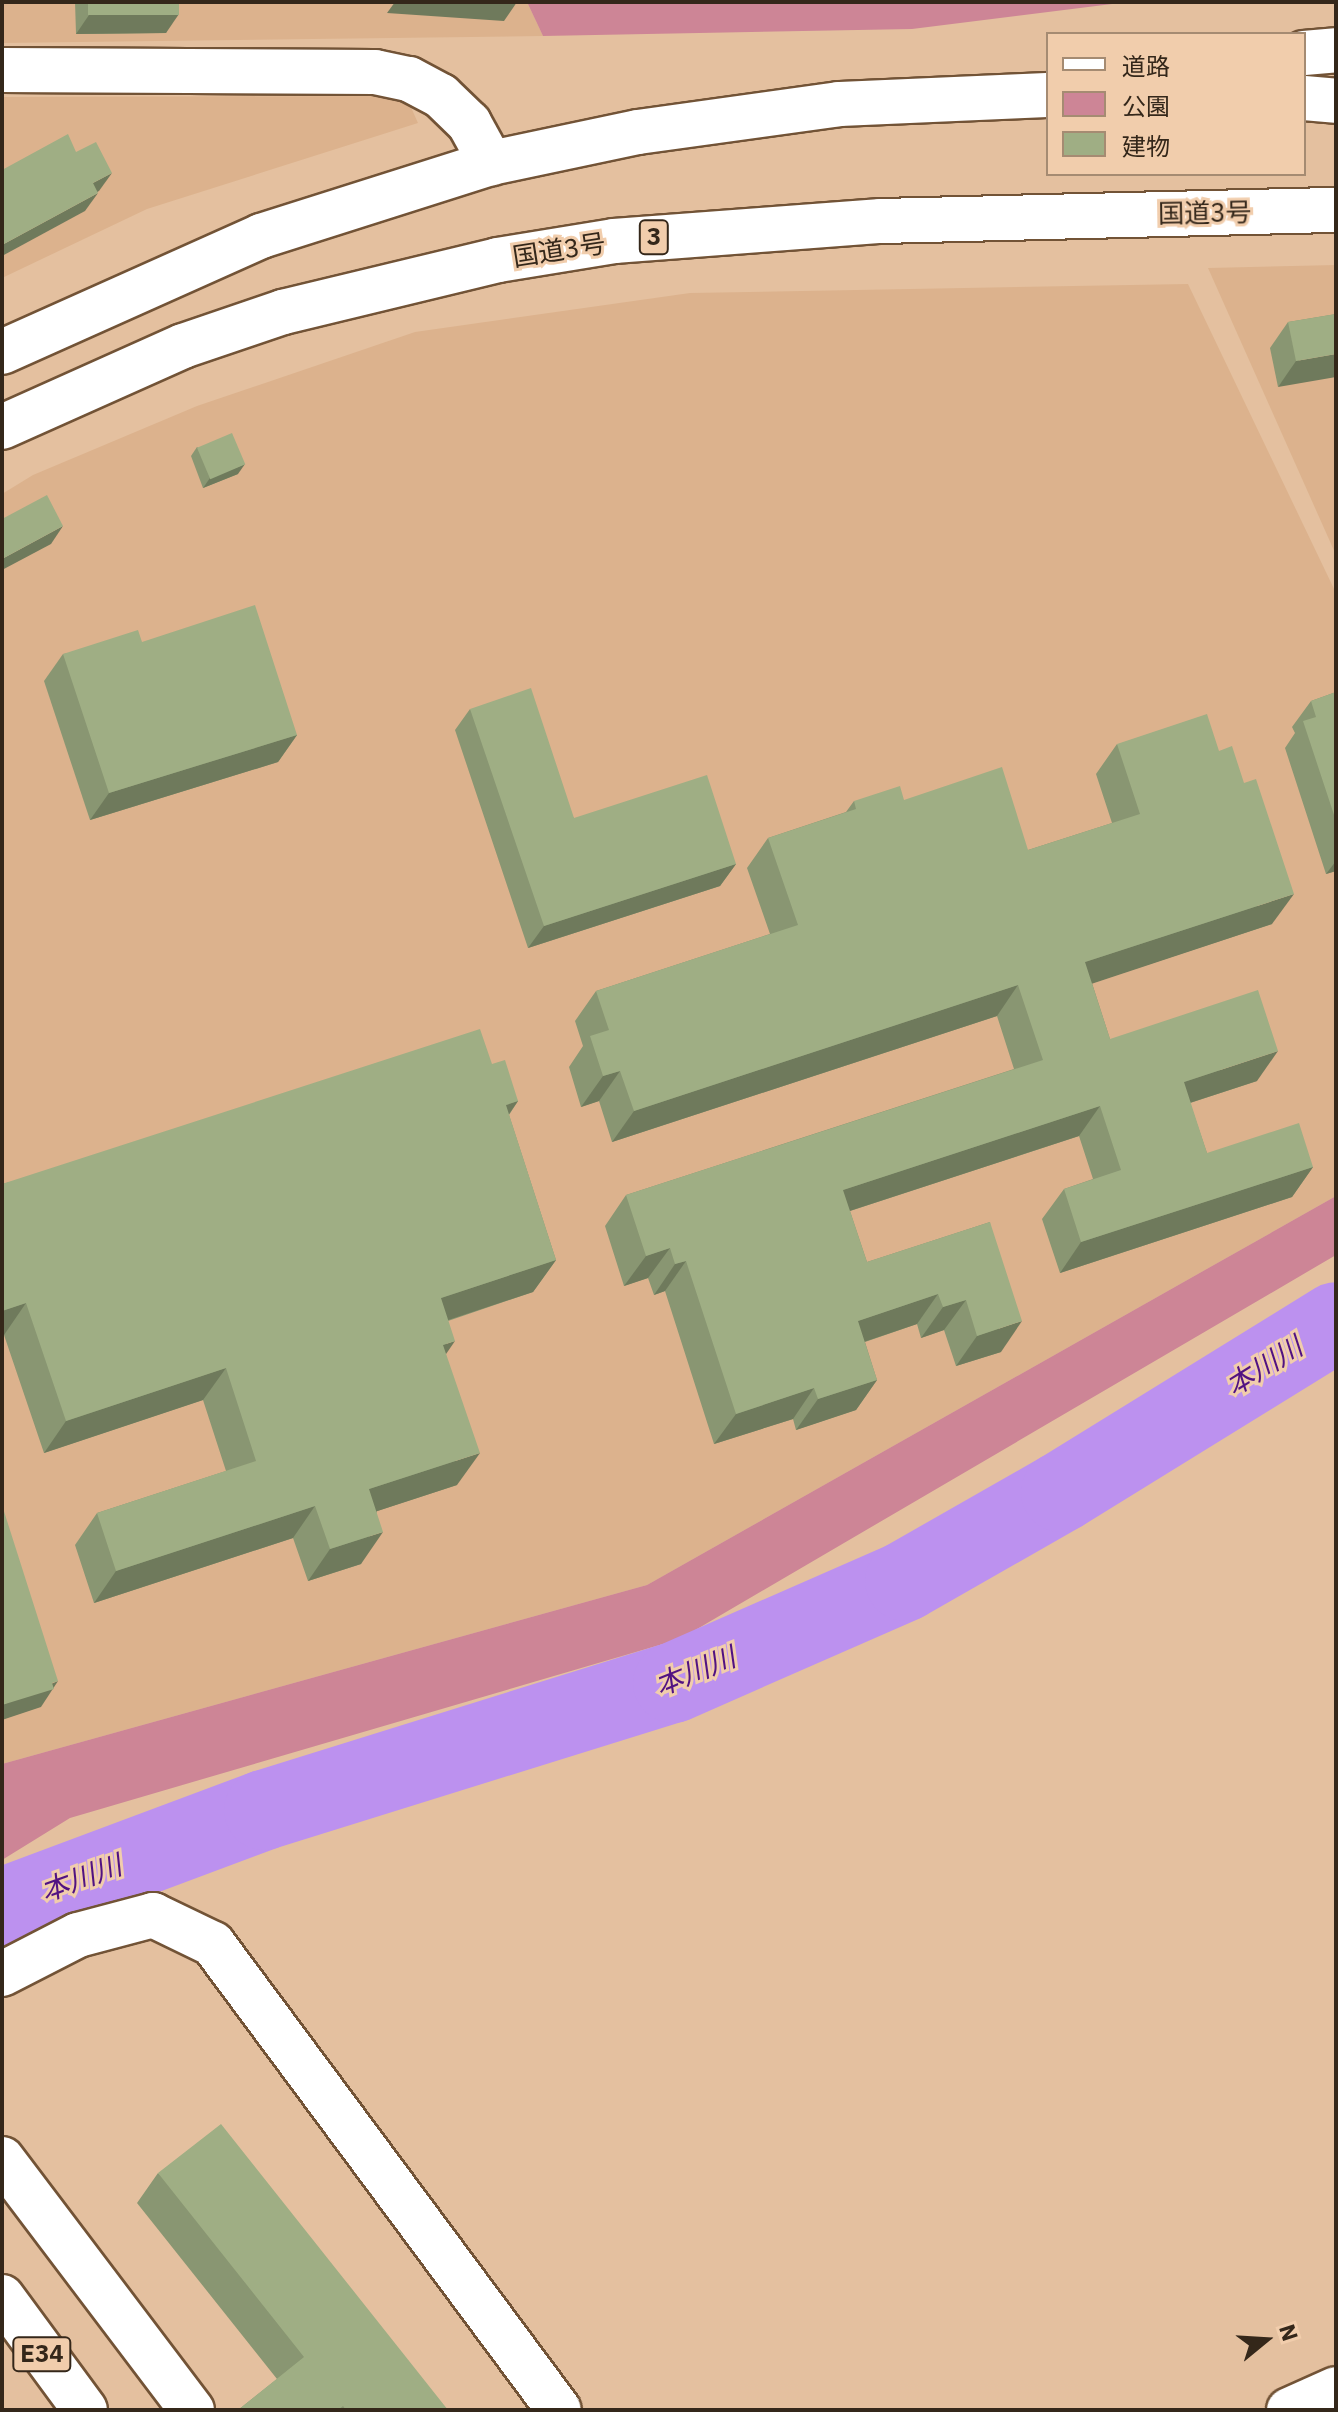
<!DOCTYPE html>
<meta charset="utf-8">
<style>
body{margin:0}
#map{position:relative;width:1338px;height:2412px;overflow:hidden;background:#e4c09f;font-family:"IBM Plex Sans","Noto Sans JP",sans-serif}
div>[style]{position:absolute}
[style*='--x']{left:calc(var(--x)*1px);top:calc(var(--y)*1px);width:calc(var(--w)*1px);rotate:calc(var(--a)*1deg)}
.built>*{inset:0;background:#dcb28d}
.green>*{inset:0;background:#cd8596}
.river>*{height:80px;margin:-40px;padding:0 40px;transform-origin:40px;border-radius:40px;background:#bc91ef}
.roads{filter:drop-shadow(2px 0 #725336) drop-shadow(-2px 0 #725336) drop-shadow(0 2px #725336) drop-shadow(0 -2px #725336)}
.minor>*{height:44px;margin:-22px;padding:0 22px;transform-origin:22px;border-radius:22px;background:#fff}
.tertiary>*{height:44px;margin:-22px;padding:0 22px;transform-origin:22px;border-radius:22px;background:#fff}
.trunk>*{height:44px;margin:-22px;padding:0 22px;transform-origin:22px;border-radius:22px;background:#fff}
.motorway>*{height:44px;margin:-22px;padding:0 22px;transform-origin:22px;border-radius:22px;background:#fff}
.wall>*{inset:0;background:#899672}
.shaded-wall>*{inset:0;background:#6f7a5c}
.building>*{inset:0;background:#9fae84;transform-origin:0 0}
span{translate:-50% -50%;white-space:nowrap;text-align:center;line-height:1.15;-webkit-text-stroke:6px #f1cdac;paint-order:stroke}
.shield-label span{padding:2px 6px;background:#f1cdac;border:2px solid;border-radius:6px;-webkit-text-stroke-width:0}
.shield-label{font-size:24px;color:#34271a;font-weight:700}
.street-label{font-size:26px;color:#34271a}
.water-label{font-size:28px;color:#511282;font-style:italic}
.frame{position:absolute;inset:0;border:4px solid #34271a;pointer-events:none}
.legend{position:absolute;left:1046px;top:32px;width:260px;height:144px;box-sizing:border-box;background:#f1cdac;border:2px solid #a58b72;margin:0;padding:10px 14px;list-style:none;font-size:24px;color:#34271a}
.legend li{display:flex;align-items:center;gap:16px;height:40px}
.legend b{width:40px;border:2px solid #a58b72}
.north{position:absolute;left:1226px;top:2300px;width:80px;height:80px;-webkit-text-stroke:6px #f1cdac;paint-order:stroke;rotate:72deg;font-size:22px;font-weight:700;line-height:32px;text-align:center;color:#34271a}
.north::after{content:'';display:block;margin:auto;width:28px;height:36px;background:#34271a;clip-path:polygon(50% 0,100% 100%,50% 72%,0 100%)}
</style>
<div id="map">
<div class="built">
<i style="clip-path:polygon(2px 2px,527px 2px,543px 36px,2px 43px)"></i>
<i style="clip-path:polygon(406px 96px,418px 123px,147px 209px,2px 278px,2px 97px)"></i>
<i style="clip-path:polygon(1336px 265px,1336px 555px,1208px 268px)"></i>
<i style="clip-path:polygon(1188px 284px,1336px 593px,1336px 1196px,647px 1585px,2px 1764px,2px 494px,33px 475px,197px 406px,415px 332px,690px 293px)"></i>
</div>
<div class="green">
<i style="clip-path:polygon(527px 2px,1128px 2px,912px 29px,543px 36px)"></i>
<i style="clip-path:polygon(1336px 1196px,1336px 1255px,680px 1639px,70px 1818px,2px 1860px,2px 1764px,647px 1585px)"></i>
</div>
<div class="river">
<i style="--x:2;--y:1908;--w:280;--a:-20.5"></i>
<i style="--x:264;--y:1810;--w:428;--a:-17.3"></i>
<i style="--x:673;--y:1683;--w:253;--a:-23.7"></i>
<i style="--x:905;--y:1581;--w:180;--a:-29.7"></i>
<i style="--x:1061;--y:1492;--w:323;--a:-31.7"></i>
</div>
<div class="roads">
<div class="minor">
<i style="--x:1304;--y:53;--w:32;--a:-5"></i>
<i style="--x:2;--y:70;--w:373;--a:0.3"></i>
<i style="--x:375;--y:72;--w:35;--a:12"></i>
<i style="--x:409;--y:79;--w:36;--a:28"></i>
<i style="--x:441;--y:96;--w:39;--a:44"></i>
<i style="--x:469;--y:123;--w:46;--a:61.2"></i>
<i style="--x:2;--y:1974;--w:85;--a:-27.2"></i>
<i style="--x:78;--y:1935;--w:78;--a:-14.9"></i>
<i style="--x:153;--y:1915;--w:67;--a:25.8"></i>
<i style="--x:213;--y:1944;--w:580;--a:53.41"></i>
</div>
<div class="tertiary">
<i style="--x:1289;--y:2410;--w:51;--a:-24.1"></i>
</div>
<div class="trunk">
<i style="--x:1304;--y:98;--w:32;--a:5"></i>
<i style="--x:2;--y:352;--w:284;--a:-24.1"></i>
<i style="--x:261;--y:236;--w:241;--a:-17.6"></i>
<i style="--x:491;--y:163;--w:150;--a:-11.9"></i>
<i style="--x:638;--y:132;--w:203;--a:-7.9"></i>
<i style="--x:839;--y:104;--w:209;--a:-2.5"></i>
<i style="--x:2;--y:427;--w:198;--a:-24.1"></i>
<i style="--x:183;--y:346;--w:106;--a:-18.8"></i>
<i style="--x:283;--y:312;--w:221;--a:-13.6"></i>
<i style="--x:498;--y:260;--w:118;--a:-9.3"></i>
<i style="--x:614;--y:241;--w:268;--a:-4.3"></i>
<i style="--x:881;--y:221;--w:455;--a:-1.4"></i>
</div>
<div class="motorway">
<i style="--x:2;--y:2159;--w:315;--a:52.9"></i>
<i style="--x:2;--y:2297;--w:140;--a:53.7"></i>
</div>
</div>
<div class="wall">
<i style="clip-path:polygon(75px 2px,179px 2px,166px 33px,76px 34px)"></i>
<i style="clip-path:polygon(1336px 314px,1278px 387px,1270px 348px,1288px 322px)"></i>
<i style="clip-path:polygon(197px 447px,238px 474px,203px 488px,191px 456px)"></i>
<i style="clip-path:polygon(142px 642px,297px 735px,278px 762px,90px 820px,44px 681px,63px 654px)"></i>
<i style="clip-path:polygon(1336px 692px,1336px 871px,1326px 874px,1285px 748px,1295px 733px,1292px 727px,1311px 701px)"></i>
<i style="clip-path:polygon(470px 709px,574px 818px,736px 864px,720px 886px,528px 948px,455px 730px)"></i>
<i style="clip-path:polygon(1117px 744px,1272px 924px,1092px 983px,1110px 1039px,1257px 1081px,1190px 1103px,1207px 1153px,1313px 1167px,1292px 1197px,1060px 1273px,1042px 1219px,1064px 1189px,1093px 1179px,1079px 1136px,850px 1211px,867px 1262px,990px 1222px,1001px 1352px,956px 1366px,944px 1330px,921px 1338px,917px 1324px,865px 1342px,877px 1380px,856px 1410px,796px 1430px,793px 1419px,714px 1444px,665px 1291px,654px 1295px,648px 1278px,624px 1286px,605px 1226px,626px 1195px,1014px 1069px,997px 1016px,612px 1142px,599px 1101px,581px 1107px,569px 1067px,583px 1046px,575px 1021px,596px 991px,770px 934px,747px 868px,768px 838px,846px 812px,854px 801px,1028px 850px,1112px 823px,1096px 774px)"></i>
<i style="clip-path:polygon(492px 1064px,518px 1101px,509px 1115px,556px 1260px,533px 1292px,448px 1321px,446px 1354px,457px 1485px,377px 1511px,361px 1564px,308px 1581px,293px 1538px,94px 1603px,75px 1545px,97px 1513px,226px 1471px,203px 1400px,44px 1453px,4px 1335px,2px 1184px)"></i>
<i style="clip-path:polygon(158px 2173px,448px 2410px,238px 2410px,277px 2379px,137px 2203px)"></i>
</div>
<div class="shaded-wall">
<i style="clip-path:polygon(395px 2px,517px 2px,504px 21px,387px 13px)"></i>
<i style="clip-path:polygon(179px 14px,166px 33px,76px 34px,89px 15px)"></i>
<i style="clip-path:polygon(112px 173px,99px 191px,80px 202px,93px 183px)"></i>
<i style="clip-path:polygon(98px 193px,85px 211px,2px 256px,2px 245px)"></i>
<i style="clip-path:polygon(1336px 354px,1336px 377px,1278px 387px,1296px 361px)"></i>
<i style="clip-path:polygon(245px 464px,238px 474px,203px 488px,210px 478px)"></i>
<i style="clip-path:polygon(63px 526px,51px 544px,2px 570px,2px 559px)"></i>
<i style="clip-path:polygon(297px 735px,278px 762px,90px 820px,109px 793px)"></i>
<i style="clip-path:polygon(1336px 861px,1336px 871px,1326px 874px)"></i>
<i style="clip-path:polygon(736px 864px,720px 886px,528px 948px,544px 926px)"></i>
<i style="clip-path:polygon(1294px 894px,1272px 924px,1064px 993px,1085px 962px)"></i>
<i style="clip-path:polygon(1018px 985px,997px 1016px,612px 1142px,634px 1111px)"></i>
<i style="clip-path:polygon(1278px 1051px,1257px 1081px,1162px 1112px,1184px 1082px)"></i>
<i style="clip-path:polygon(620px 1071px,599px 1101px,581px 1107px,603px 1076px)"></i>
<i style="clip-path:polygon(518px 1101px,496px 1133px,506px 1105px)"></i>
<i style="clip-path:polygon(1100px 1106px,1079px 1136px,822px 1220px,843px 1190px)"></i>
<i style="clip-path:polygon(1313px 1167px,1292px 1197px,1060px 1273px,1081px 1242px)"></i>
<i style="clip-path:polygon(670px 1248px,648px 1278px,624px 1286px,646px 1256px)"></i>
<i style="clip-path:polygon(556px 1260px,533px 1292px,418px 1330px,441px 1298px)"></i>
<i style="clip-path:polygon(686px 1261px,665px 1291px,654px 1295px,675px 1264px)"></i>
<i style="clip-path:polygon(938px 1294px,917px 1324px,837px 1351px,858px 1321px)"></i>
<i style="clip-path:polygon(966px 1300px,944px 1330px,921px 1338px,943px 1307px)"></i>
<i style="clip-path:polygon(26px 1303px,4px 1335px,2px 1336px,2px 1311px)"></i>
<i style="clip-path:polygon(1022px 1321px,1001px 1352px,956px 1366px,977px 1336px)"></i>
<i style="clip-path:polygon(455px 1341px,433px 1373px,443px 1345px)"></i>
<i style="clip-path:polygon(226px 1368px,203px 1400px,44px 1453px,66px 1421px)"></i>
<i style="clip-path:polygon(877px 1380px,856px 1410px,796px 1430px,818px 1399px)"></i>
<i style="clip-path:polygon(814px 1388px,793px 1419px,714px 1444px,736px 1414px)"></i>
<i style="clip-path:polygon(480px 1453px,457px 1485px,347px 1521px,369px 1489px)"></i>
<i style="clip-path:polygon(315px 1506px,293px 1538px,94px 1603px,116px 1571px)"></i>
<i style="clip-path:polygon(383px 1532px,361px 1564px,308px 1581px,330px 1549px)"></i>
<i style="clip-path:polygon(58px 1681px,41px 1707px,2px 1720px,2px 1705px)"></i>
</div>
<div class="building">
<i style="left:88px;top:2px;width:91px;height:13px"></i>
<i style="clip-path:polygon(68px 134px,76px 152px,96px 142px,112px 173px,93px 183px,98px 193px,2px 245px,2px 170px)"></i>
<i style="clip-path:polygon(1336px 314px,1336px 354px,1296px 361px,1288px 322px)"></i>
<i style="left:232px;top:433px;width:34px;height:38px;rotate:67deg"></i>
<i style="clip-path:polygon(47px 495px,63px 526px,2px 559px,2px 519px)"></i>
<i style="clip-path:polygon(255px 605px,297px 735px,109px 793px,63px 654px,138px 630px,142px 642px)"></i>
<i style="clip-path:polygon(531px 688px,574px 818px,707px 775px,736px 864px,544px 926px,470px 709px)"></i>
<i style="clip-path:polygon(1336px 692px,1336px 821px,1303px 721px,1316px 717px,1311px 701px)"></i>
<i style="clip-path:polygon(1207px 714px,1219px 751px,1232px 746px,1244px 783px,1256px 779px,1294px 894px,1085px 962px,1110px 1039px,1258px 990px,1278px 1051px,1184px 1082px,1207px 1153px,1299px 1123px,1313px 1167px,1081px 1242px,1064px 1189px,1121px 1170px,1100px 1106px,843px 1190px,867px 1262px,990px 1222px,1022px 1321px,977px 1336px,966px 1300px,943px 1307px,938px 1294px,858px 1321px,877px 1380px,818px 1399px,814px 1388px,736px 1414px,686px 1261px,675px 1264px,670px 1248px,646px 1256px,626px 1195px,1043px 1060px,1018px 985px,634px 1111px,620px 1071px,603px 1076px,590px 1036px,609px 1030px,596px 991px,798px 925px,768px 838px,856px 809px,854px 801px,900px 786px,904px 800px,1002px 767px,1028px 850px,1140px 814px,1117px 744px)"></i>
<i style="clip-path:polygon(480px 1029px,492px 1064px,505px 1060px,518px 1101px,506px 1105px,556px 1260px,441px 1298px,455px 1341px,443px 1345px,480px 1453px,369px 1489px,383px 1532px,330px 1549px,315px 1506px,116px 1571px,97px 1513px,256px 1461px,226px 1368px,66px 1421px,26px 1303px,2px 1311px,2px 1184px)"></i>
<i style="clip-path:polygon(2px 1505px,58px 1681px,52px 1683px,54px 1689px,2px 1705px)"></i>
<i style="clip-path:polygon(221px 2124px,448px 2410px,346px 2410px,343px 2406px,338px 2410px,238px 2410px,304px 2357px,158px 2173px)"></i>
</div>
<div class="shield-label">
<span style="left:654px;top:237px">3</span>
<span style="left:42px;top:2354px">E34</span>
</div>
<div class="street-label">
<span style="left:1205px;top:213px;rotate:-1deg">国道3号</span>
<span style="left:559px;top:250px;rotate:-9deg">国道3号</span>
</div>
<div class="water-label">
<span style="left:1264px;top:1366px;rotate:-32deg">本川川</span>
<span style="left:695px;top:1671px;rotate:-22deg">本川川</span>
<span style="left:81px;top:1878px;rotate:-20deg">本川川</span>
</div>
<div class="frame"></div>
<ul class="legend">
<li><b style="height:10px;background:#fff"></b>道路</li>
<li><b style="height:22px;background:#cd8596"></b>公園</li>
<li><b style="height:22px;background:#9fae84"></b>建物</li>
</ul>
<div class="north">N</div>
</div>
